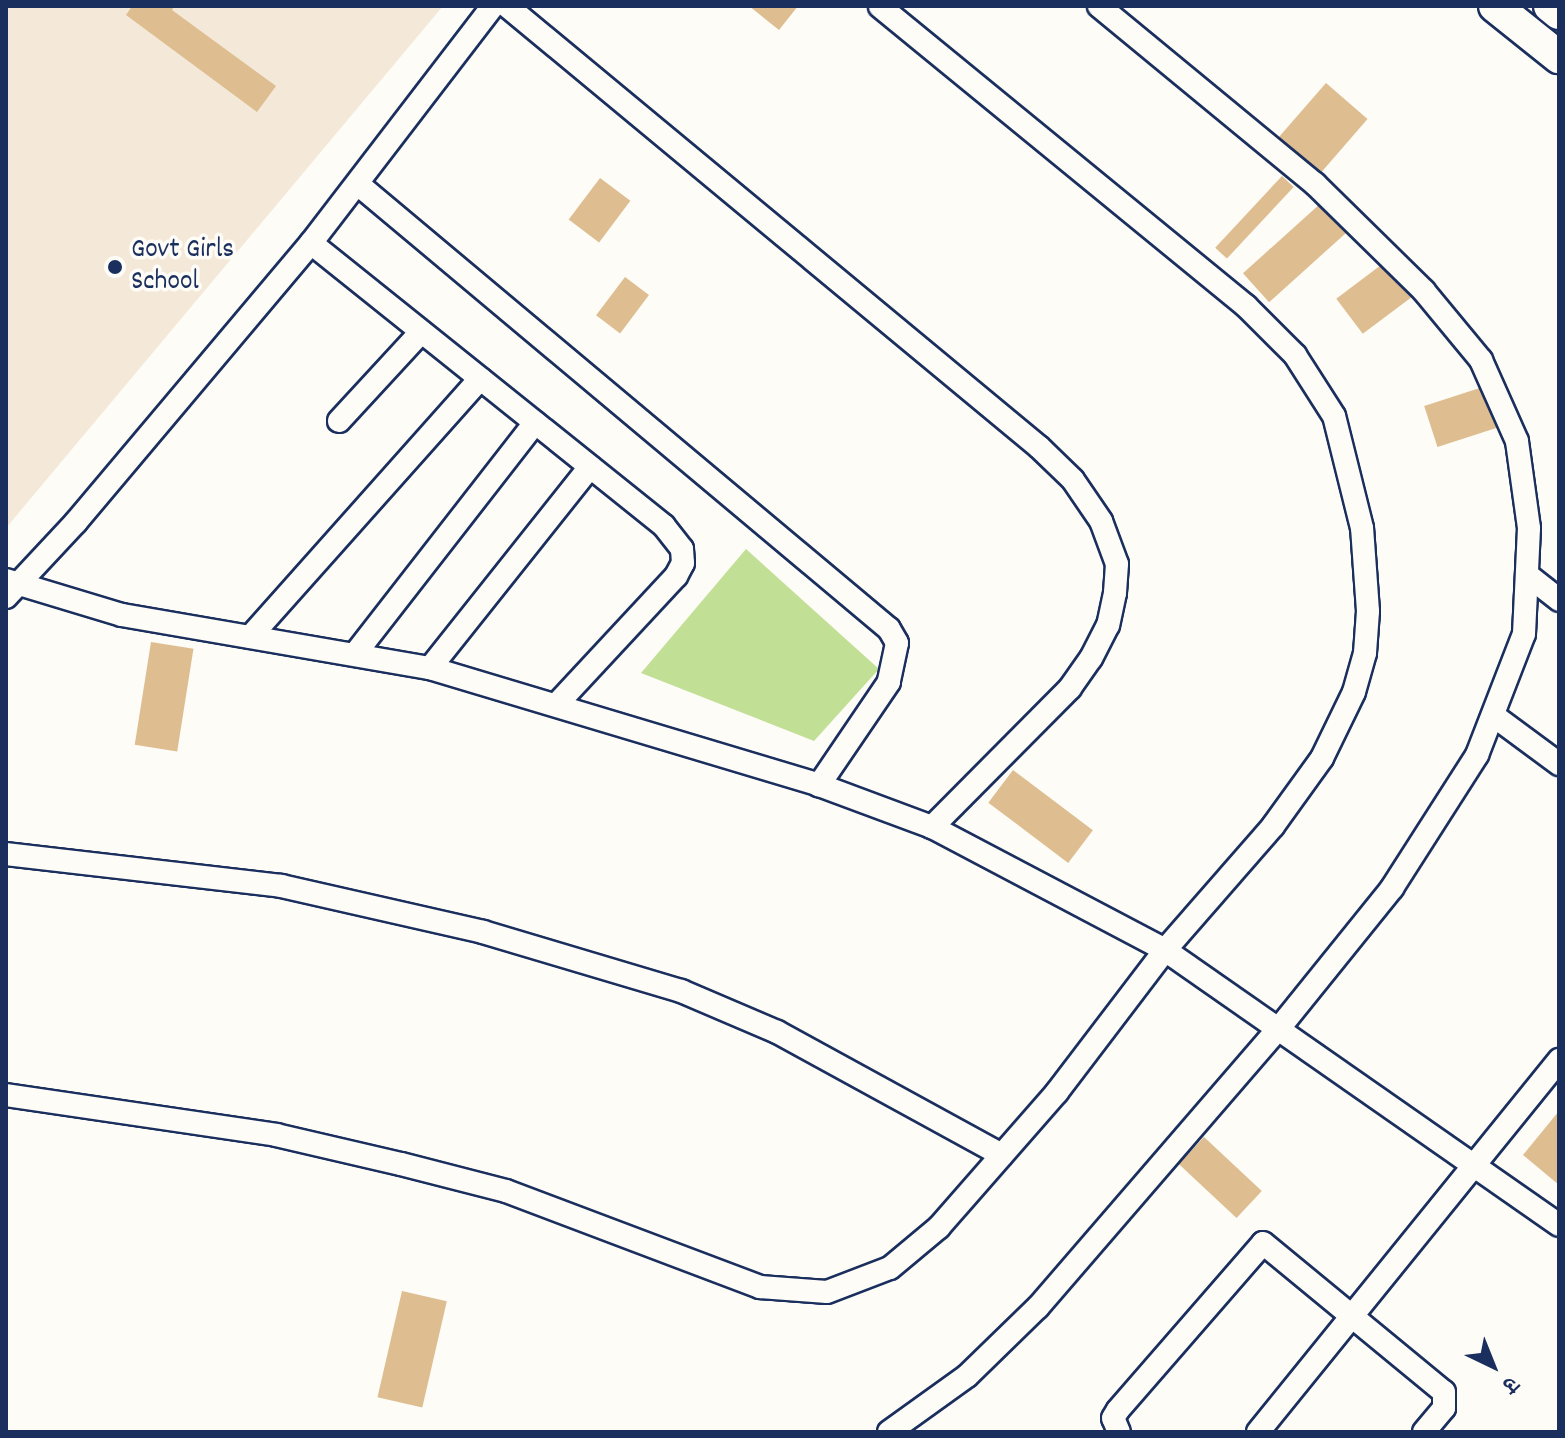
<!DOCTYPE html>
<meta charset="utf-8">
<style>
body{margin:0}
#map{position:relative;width:1565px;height:1438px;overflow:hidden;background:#fdfcf7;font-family:Dekko,"Playpen Sans Deva",sans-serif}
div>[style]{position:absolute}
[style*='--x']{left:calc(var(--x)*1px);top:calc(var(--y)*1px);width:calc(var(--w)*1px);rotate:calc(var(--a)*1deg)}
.built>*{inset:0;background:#f4e9d8}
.green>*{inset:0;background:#c2df96}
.building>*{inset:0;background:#debd90;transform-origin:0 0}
.roads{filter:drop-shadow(2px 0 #1b2f5e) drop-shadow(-2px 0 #1b2f5e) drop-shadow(0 2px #1b2f5e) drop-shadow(0 -2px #1b2f5e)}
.minor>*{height:22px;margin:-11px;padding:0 11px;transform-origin:11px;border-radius:11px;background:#fdfcf7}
.secondary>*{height:32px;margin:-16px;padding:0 16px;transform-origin:16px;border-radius:16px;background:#fdfcf7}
.dots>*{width:22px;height:22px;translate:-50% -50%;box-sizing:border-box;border:4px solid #fdfcf7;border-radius:50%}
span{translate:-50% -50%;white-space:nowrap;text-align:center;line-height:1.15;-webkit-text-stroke:7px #fdfcf7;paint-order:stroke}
.poi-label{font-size:28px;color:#1b2f5e}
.left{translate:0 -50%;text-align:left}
.frame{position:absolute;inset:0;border:8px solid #1b2f5e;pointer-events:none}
.north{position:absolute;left:1453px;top:1326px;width:80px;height:80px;-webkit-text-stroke:6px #fdfcf7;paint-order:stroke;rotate:137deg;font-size:22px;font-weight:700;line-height:32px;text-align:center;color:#1b2f5e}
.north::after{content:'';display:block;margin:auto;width:28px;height:36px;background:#1b2f5e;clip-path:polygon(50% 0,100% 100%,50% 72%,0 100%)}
</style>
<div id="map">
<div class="built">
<i style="clip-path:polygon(6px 6px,443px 6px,6px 528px)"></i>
</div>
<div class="green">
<i style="clip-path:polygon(746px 549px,879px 669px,814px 741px,641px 673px)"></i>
</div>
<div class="building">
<i style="clip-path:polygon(132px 6px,175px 6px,172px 10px,276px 86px,257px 112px,126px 15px)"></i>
<i style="clip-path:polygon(749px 6px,798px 6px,779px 30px)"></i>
<i style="left:1326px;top:83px;width:55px;height:79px;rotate:41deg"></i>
<i style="left:1282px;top:176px;width:16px;height:98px;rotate:43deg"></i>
<i style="left:600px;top:178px;width:38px;height:52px;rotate:37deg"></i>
<i style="left:1321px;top:203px;width:39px;height:105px;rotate:48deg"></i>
<i style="left:1389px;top:259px;width:44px;height:66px;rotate:53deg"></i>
<i style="left:625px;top:277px;width:30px;height:48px;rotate:37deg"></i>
<i style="left:1486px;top:386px;width:43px;height:65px;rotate:72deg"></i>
<i style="left:151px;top:642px;width:43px;height:104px;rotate:9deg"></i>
<i style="left:1013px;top:770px;width:100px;height:41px;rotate:37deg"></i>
<i style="clip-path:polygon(1559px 1111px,1559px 1185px,1523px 1155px)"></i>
<i style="left:1204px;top:1137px;width:79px;height:37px;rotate:43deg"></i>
<i style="left:402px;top:1291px;width:46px;height:109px;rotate:13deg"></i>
</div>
<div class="roads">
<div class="minor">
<i style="--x:507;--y:6;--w:691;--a:39.66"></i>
<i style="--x:1039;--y:447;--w:47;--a:44.1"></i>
<i style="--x:1073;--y:480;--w:50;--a:55.7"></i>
<i style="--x:1101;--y:521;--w:46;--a:69.6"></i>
<i style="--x:1117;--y:564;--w:29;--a:94"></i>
<i style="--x:1115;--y:593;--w:33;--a:102"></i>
<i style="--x:1108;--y:625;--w:37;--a:117"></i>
<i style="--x:1091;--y:658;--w:37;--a:125"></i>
<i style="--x:1070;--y:688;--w:196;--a:134.8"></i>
<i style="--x:359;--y:185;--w:691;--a:39.95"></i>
<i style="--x:889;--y:629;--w:16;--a:60"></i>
<i style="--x:897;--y:643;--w:40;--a:102"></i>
<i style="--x:889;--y:682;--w:125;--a:124.2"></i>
<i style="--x:311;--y:243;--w:452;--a:38.7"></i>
<i style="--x:664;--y:526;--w:29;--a:52"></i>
<i style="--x:682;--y:549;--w:14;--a:86"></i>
<i style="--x:683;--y:563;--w:15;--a:118"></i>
<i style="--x:676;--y:576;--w:173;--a:132.9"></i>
<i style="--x:339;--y:421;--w:121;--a:-47.3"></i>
<i style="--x:1530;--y:577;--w:37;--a:38"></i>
<i style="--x:6;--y:580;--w:121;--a:16.8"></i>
<i style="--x:122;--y:615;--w:313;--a:9.8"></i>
<i style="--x:430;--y:668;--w:406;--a:16.7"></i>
<i style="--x:819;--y:785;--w:121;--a:20.4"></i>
<i style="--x:932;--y:827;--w:263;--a:27.8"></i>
<i style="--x:1165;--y:950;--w:480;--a:34.9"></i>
<i style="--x:6;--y:597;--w:103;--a:-47"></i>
<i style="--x:76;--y:522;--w:365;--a:-49.9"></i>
<i style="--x:311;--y:243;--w:299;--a:-52.5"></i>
<i style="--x:250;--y:637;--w:346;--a:-48.3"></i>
<i style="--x:355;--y:654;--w:293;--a:-52.1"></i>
<i style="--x:430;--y:668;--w:257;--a:-51.5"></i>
<i style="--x:1494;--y:716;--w:81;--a:36.4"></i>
<i style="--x:6;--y:854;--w:277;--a:6.6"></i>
<i style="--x:281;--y:886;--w:207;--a:12.8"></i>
<i style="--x:483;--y:932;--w:207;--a:16.6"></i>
<i style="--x:681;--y:991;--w:104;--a:23.1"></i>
<i style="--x:777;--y:1032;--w:256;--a:28.7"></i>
<i style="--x:6;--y:1095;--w:273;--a:8.4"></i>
<i style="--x:276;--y:1135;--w:128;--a:13.1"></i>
<i style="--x:401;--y:1164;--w:108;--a:14.4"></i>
<i style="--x:506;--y:1191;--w:272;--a:20.7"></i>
<i style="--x:760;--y:1287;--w:67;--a:4.3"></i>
<i style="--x:827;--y:1292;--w:67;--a:-20.9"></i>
<i style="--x:890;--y:1268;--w:64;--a:-39.9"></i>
<i style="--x:939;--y:1227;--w:179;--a:-48.8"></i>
<i style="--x:1057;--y:1092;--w:178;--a:-52.7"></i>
<i style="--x:1165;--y:950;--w:164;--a:-48.9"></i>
<i style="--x:1273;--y:826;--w:84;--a:-54.2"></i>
<i style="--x:1322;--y:758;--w:73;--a:-64.1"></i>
<i style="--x:1354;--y:692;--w:41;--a:-74.2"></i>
<i style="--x:1365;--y:653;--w:42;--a:-85.9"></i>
<i style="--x:1368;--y:611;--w:83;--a:-94.1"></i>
<i style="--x:1362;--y:528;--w:115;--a:-104"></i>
<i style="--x:1334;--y:416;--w:72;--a:-122.6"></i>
<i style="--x:1295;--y:355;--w:69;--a:-135"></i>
<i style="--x:1246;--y:306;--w:473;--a:-140.7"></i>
<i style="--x:889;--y:1432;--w:96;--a:-35.7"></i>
<i style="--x:967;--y:1376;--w:99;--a:-44.2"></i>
<i style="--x:1038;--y:1307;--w:370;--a:-49.2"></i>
<i style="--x:1280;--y:1027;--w:179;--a:-51.1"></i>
<i style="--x:1392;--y:888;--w:158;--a:-57.4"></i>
<i style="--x:1477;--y:755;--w:130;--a:-68.8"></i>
<i style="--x:1524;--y:634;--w:106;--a:-87.3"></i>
<i style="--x:1529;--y:528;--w:88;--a:-97.9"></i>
<i style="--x:1517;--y:441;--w:89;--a:-114"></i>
<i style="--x:1481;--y:360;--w:89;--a:-129.6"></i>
<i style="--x:1424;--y:291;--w:153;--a:-135.5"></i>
<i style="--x:1315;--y:184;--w:280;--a:-140.5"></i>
<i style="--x:1119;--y:1432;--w:15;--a:-113"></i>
<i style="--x:1113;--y:1418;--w:9;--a:-58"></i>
<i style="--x:1118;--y:1410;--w:221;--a:-49"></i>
<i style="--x:1263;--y:1243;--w:234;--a:39.5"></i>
<i style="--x:1444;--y:1392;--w:16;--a:90"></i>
<i style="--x:1444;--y:1408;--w:31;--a:130"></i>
<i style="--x:1258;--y:1432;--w:479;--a:-51"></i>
</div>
<div class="secondary">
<i style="--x:1495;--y:6;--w:82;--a:38.6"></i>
<i style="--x:1550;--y:6;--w:11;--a:38"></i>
</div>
</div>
<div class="dots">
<i style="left:115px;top:267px;background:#1b2f5e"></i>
</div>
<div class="poi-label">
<span class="left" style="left:131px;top:267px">Govt Girls<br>School</span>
</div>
<div class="frame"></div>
<div class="north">उ</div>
</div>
